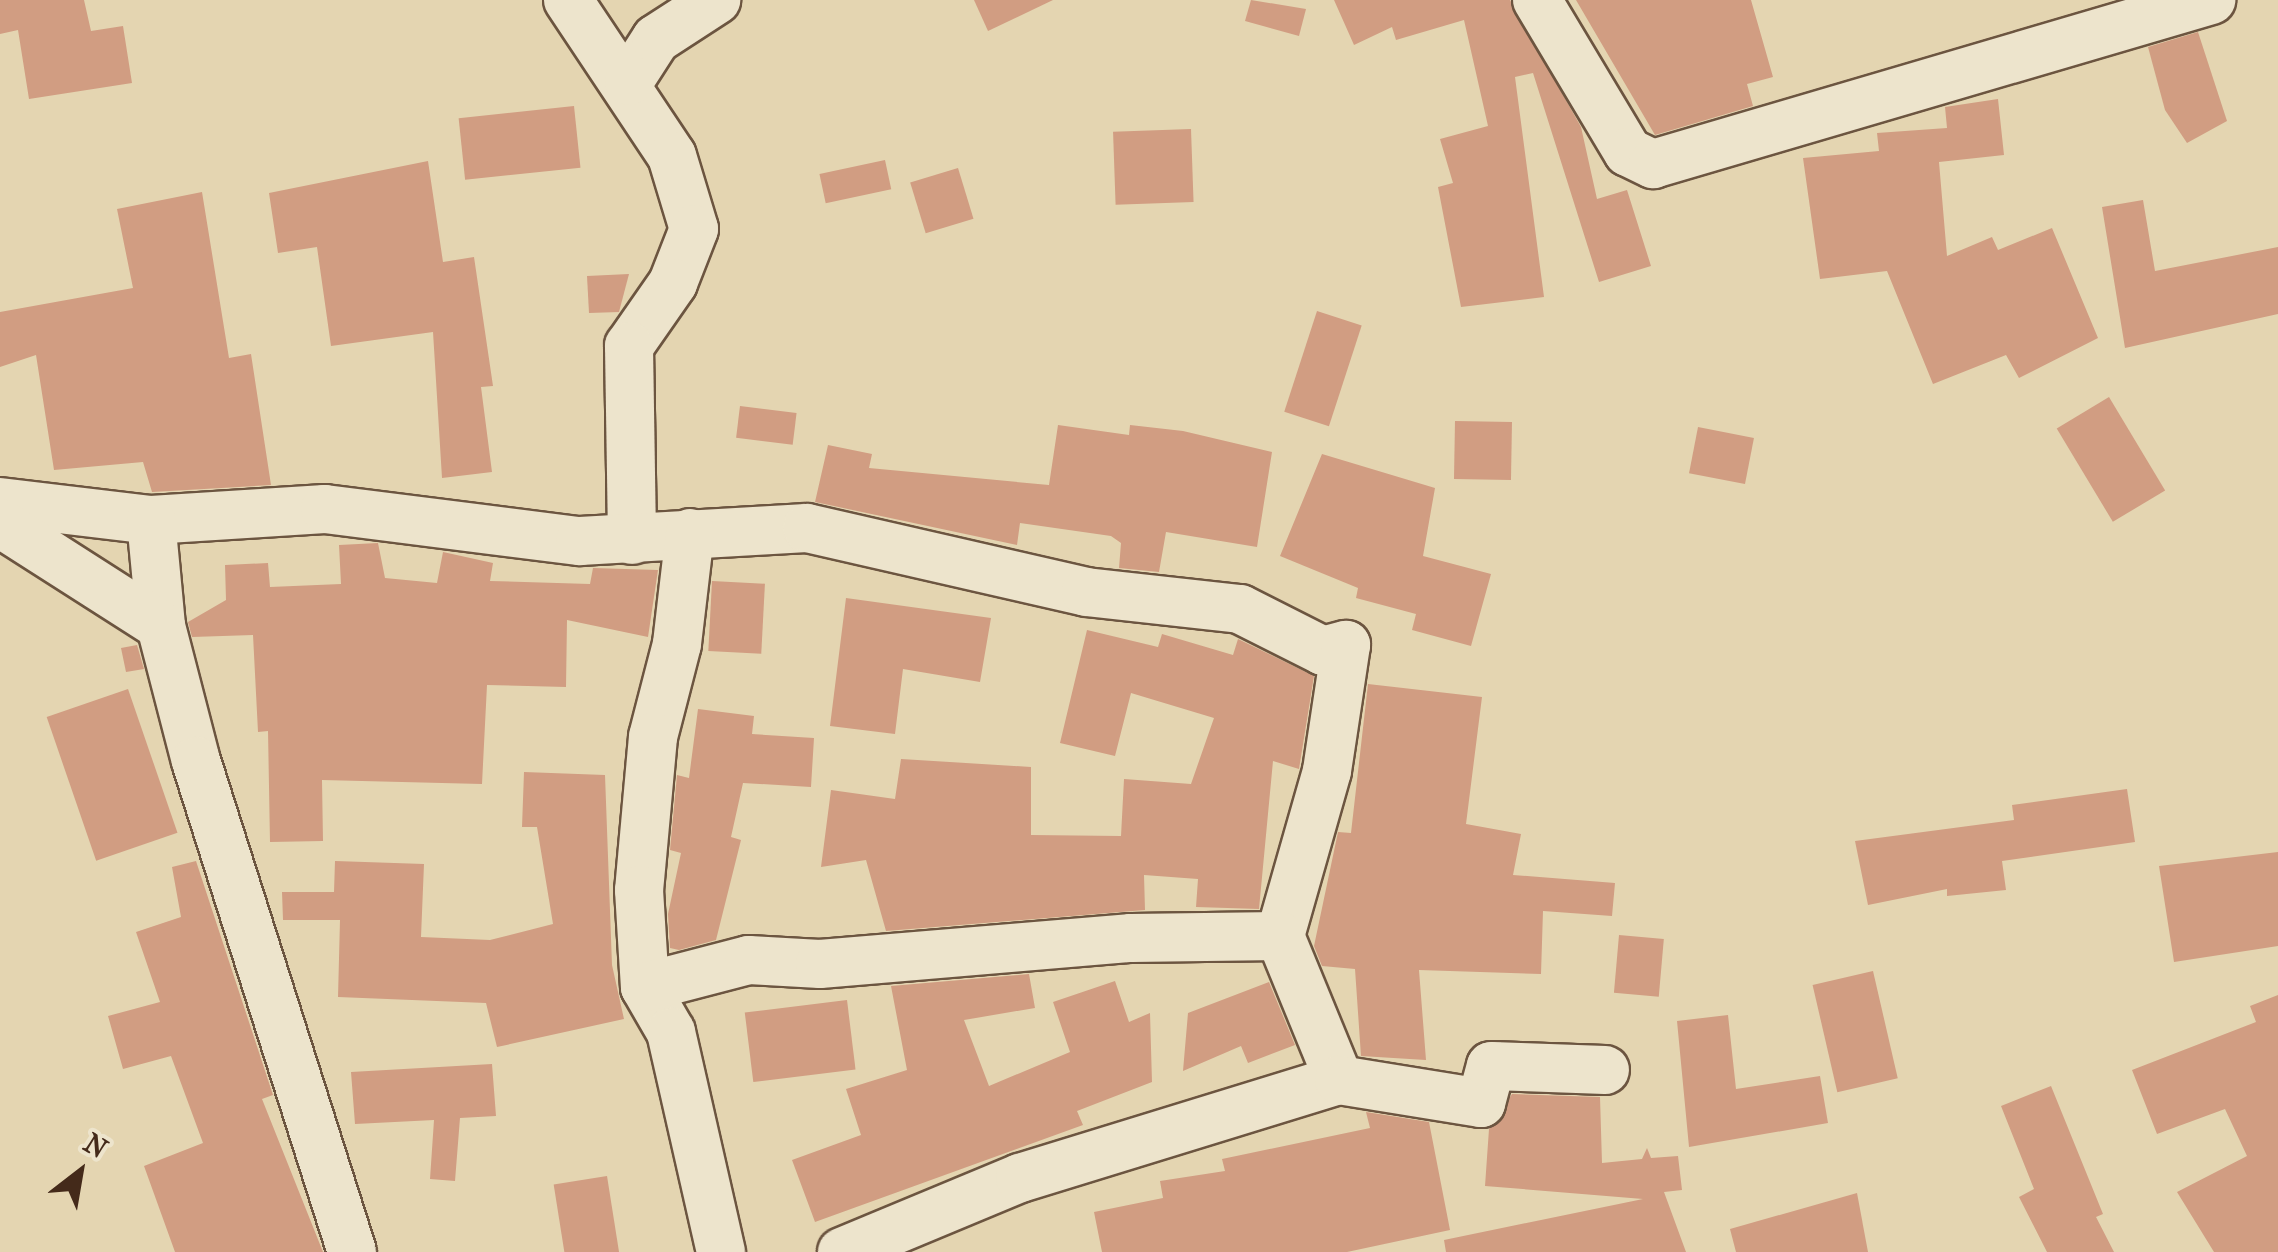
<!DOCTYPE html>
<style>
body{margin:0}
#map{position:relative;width:2278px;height:1252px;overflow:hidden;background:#e4d5b1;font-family:"IM FELL French Canon",serif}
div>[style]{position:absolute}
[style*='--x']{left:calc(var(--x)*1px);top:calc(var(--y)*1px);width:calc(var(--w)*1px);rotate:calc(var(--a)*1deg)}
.building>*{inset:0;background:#d19d82;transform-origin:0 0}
.roads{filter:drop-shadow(2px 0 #6c5540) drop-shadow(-2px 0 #6c5540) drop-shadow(0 2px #6c5540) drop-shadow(0 -2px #6c5540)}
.minor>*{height:48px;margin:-24px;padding:0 24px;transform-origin:24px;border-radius:24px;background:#ede4cc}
span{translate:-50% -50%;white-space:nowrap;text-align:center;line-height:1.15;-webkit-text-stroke:10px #ede4cc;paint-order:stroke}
.north{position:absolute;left:30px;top:1122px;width:100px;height:100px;-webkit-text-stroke:8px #ede4cc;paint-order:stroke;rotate:31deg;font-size:28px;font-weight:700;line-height:40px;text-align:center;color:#442a1a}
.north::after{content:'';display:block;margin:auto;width:35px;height:45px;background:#442a1a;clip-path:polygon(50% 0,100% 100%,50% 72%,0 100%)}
</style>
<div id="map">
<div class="building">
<i style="clip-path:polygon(0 0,84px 0,91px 31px,123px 26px,132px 83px,29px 99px,18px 30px,0 34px)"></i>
<i style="clip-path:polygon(974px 0,1053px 0,988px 31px)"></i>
<i style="clip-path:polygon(1251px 0,1306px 9px,1299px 36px,1245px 21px)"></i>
<i style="clip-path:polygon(1334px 0,1510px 0,1581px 127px,1597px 199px,1627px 190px,1651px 266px,1599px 282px,1533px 73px,1515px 77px,1544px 297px,1461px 307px,1438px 187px,1453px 183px,1440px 139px,1488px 126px,1464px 20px,1396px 40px,1392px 27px,1354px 45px)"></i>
<i style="clip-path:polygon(1576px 0,1751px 0,1773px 77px,1747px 84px,1753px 106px,1655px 135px)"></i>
<i style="clip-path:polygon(2198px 32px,2227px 121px,2187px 143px,2165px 110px,2148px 47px)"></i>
<i style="clip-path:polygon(1998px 99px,2004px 155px,1939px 162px,1947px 256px,1992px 237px,1998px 250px,2052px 228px,2098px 338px,2019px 378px,2006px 355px,1933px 384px,1887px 271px,1820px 279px,1803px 158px,1879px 151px,1877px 133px,1947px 128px,1945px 107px)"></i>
<i style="left:574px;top:106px;width:62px;height:116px;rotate:84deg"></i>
<i style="left:1191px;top:129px;width:73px;height:78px;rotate:88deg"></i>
<i style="left:885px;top:160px;width:30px;height:67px;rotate:78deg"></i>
<i style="clip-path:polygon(428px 161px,443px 262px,474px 257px,493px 386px,481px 387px,492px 472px,442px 478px,433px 332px,331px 346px,317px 247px,278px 253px,269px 193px)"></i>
<i style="left:958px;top:168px;width:53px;height:50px;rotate:73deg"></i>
<i style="clip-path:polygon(202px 192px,229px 358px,251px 354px,271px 485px,152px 492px,143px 462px,54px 470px,36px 355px,0 367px,0 312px,133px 288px,117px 209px)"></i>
<i style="clip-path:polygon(2143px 200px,2155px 271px,2278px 247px,2278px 314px,2125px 348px,2102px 207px)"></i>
<i style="clip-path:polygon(629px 274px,619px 312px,589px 313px,587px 276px)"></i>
<i style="left:1317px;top:311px;width:47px;height:106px;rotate:18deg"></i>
<i style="left:2109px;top:397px;width:109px;height:61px;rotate:59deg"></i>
<i style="left:740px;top:406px;width:57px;height:32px;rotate:7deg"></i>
<i style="left:1455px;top:421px;width:57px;height:58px;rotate:1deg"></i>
<i style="clip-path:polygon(1058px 425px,1129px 435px,1130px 425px,1183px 431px,1272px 452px,1257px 547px,1166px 532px,1159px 572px,1119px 568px,1121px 543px,1111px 536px,1020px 523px,1017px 545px,815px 502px,828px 445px,872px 454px,869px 468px,1049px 485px)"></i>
<i style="left:1698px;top:427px;width:57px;height:47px;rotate:11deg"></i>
<i style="clip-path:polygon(1322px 454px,1435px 488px,1423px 556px,1491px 574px,1471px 646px,1412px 630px,1416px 614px,1356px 598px,1358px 588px,1280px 556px)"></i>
<i style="clip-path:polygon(378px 543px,385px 578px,437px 583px,443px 552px,493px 563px,490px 581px,590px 584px,593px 568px,658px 570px,648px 637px,567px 620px,566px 687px,487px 685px,482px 784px,322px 780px,323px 841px,270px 842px,268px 731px,258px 732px,253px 635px,192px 637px,188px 622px,226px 600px,225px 565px,268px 563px,270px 587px,341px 584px,339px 545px)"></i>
<i style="left:712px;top:581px;width:53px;height:70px;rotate:3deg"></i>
<i style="clip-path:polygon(846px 598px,991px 618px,980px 682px,903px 669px,895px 734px,830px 726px)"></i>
<i style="clip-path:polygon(1087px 630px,1158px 647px,1162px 634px,1233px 655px,1238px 639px,1314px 676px,1299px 769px,1273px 761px,1259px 909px,1196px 907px,1198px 879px,1144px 875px,1145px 910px,886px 931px,866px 860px,821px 867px,831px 790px,895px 799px,901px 759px,1031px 767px,1031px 835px,1121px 836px,1124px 779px,1191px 784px,1214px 718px,1131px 693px,1115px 756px,1060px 743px)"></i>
<i style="clip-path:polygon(137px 645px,144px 669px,126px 672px,121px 648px)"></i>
<i style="clip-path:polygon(1368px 684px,1482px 697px,1466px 824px,1521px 834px,1513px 875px,1615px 883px,1612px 916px,1543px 911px,1541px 974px,1419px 970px,1426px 1060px,1361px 1056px,1355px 969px,1322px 966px,1314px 946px,1338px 832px,1351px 833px)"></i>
<i style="left:128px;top:689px;width:152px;height:86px;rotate:71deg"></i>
<i style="clip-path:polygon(698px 709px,754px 716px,752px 734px,814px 738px,811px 787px,743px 783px,731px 837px,741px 840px,716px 940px,679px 950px,670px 948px,668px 914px,681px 853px,670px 850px,677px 775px,689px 778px)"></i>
<i style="clip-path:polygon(524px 772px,605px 775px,612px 965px,624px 1019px,497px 1047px,486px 1003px,338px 997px,340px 920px,283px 920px,282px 892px,334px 892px,335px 861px,424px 864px,421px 937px,490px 940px,553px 924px,537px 827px,522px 827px)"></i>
<i style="clip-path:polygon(2127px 789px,2135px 842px,2002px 861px,2006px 890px,1947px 896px,1947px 889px,1868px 905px,1855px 841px,2014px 820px,2012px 805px)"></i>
<i style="clip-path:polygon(2278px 852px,2278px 946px,2174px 962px,2159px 866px)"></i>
<i style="clip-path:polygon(196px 861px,273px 1095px,262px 1099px,323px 1252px,175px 1252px,144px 1166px,203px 1143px,171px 1056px,123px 1069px,108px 1016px,160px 1002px,136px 932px,181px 917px,172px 867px)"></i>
<i style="left:1619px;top:935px;width:45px;height:58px;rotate:5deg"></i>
<i style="left:1873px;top:971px;width:110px;height:62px;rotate:77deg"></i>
<i style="clip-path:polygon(1029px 974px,1035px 1008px,964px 1020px,989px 1086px,1070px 1052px,1053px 1002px,1115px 981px,1129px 1022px,1150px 1013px,1152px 1082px,1077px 1111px,1083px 1125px,815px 1222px,792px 1160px,861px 1135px,846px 1089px,907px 1070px,891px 986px)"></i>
<i style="clip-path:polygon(1269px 982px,1295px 1045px,1248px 1063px,1241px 1046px,1183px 1071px,1188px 1013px)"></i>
<i style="clip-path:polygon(2278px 995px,2278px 1252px,2214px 1252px,2177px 1192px,2247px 1156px,2225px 1109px,2157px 1134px,2132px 1070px,2256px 1022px,2250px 1006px)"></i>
<i style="left:847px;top:1000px;width:70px;height:103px;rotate:83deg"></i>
<i style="clip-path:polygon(1728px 1015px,1736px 1089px,1820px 1076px,1828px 1123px,1689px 1147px,1677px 1021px)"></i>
<i style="clip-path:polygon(492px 1064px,496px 1116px,460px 1118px,455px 1181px,430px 1179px,434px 1120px,355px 1124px,351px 1072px)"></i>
<i style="clip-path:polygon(2051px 1086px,2103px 1214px,2096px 1217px,2114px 1252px,2047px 1252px,2019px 1197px,2034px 1189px,2001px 1106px)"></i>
<i style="clip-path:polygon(1512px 1094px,1600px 1097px,1602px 1163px,1642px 1159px,1647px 1148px,1651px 1158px,1678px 1156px,1682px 1190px,1664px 1192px,1686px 1252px,1446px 1252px,1444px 1240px,1643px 1199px,1485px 1186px,1489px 1129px)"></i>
<i style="clip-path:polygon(1366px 1112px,1429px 1122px,1450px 1230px,1347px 1252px,1102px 1252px,1094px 1212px,1163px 1198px,1160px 1181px,1225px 1171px,1222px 1159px,1370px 1128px)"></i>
<i style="left:607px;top:1176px;width:77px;height:54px;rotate:81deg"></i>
<i style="clip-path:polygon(1857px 1193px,1868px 1252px,1736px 1252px,1730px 1229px)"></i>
</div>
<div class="roads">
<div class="minor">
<i style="--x:568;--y:0;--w:187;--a:56.3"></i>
<i style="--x:672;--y:156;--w:76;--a:73.2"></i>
<i style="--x:694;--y:229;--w:58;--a:111.3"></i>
<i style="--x:673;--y:283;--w:77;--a:124.9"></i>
<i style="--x:629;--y:346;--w:194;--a:89.1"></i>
<i style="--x:1537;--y:0;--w:177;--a:59.1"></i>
<i style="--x:1628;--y:152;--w:28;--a:26"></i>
<i style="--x:1653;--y:164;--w:582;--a:-16.38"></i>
<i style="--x:629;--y:81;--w:50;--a:-57.3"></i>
<i style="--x:656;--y:39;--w:72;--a:-33"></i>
<i style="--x:0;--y:502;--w:152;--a:6.8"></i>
<i style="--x:151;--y:520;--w:174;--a:-3.6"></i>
<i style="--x:325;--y:509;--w:257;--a:7.2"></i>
<i style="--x:580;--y:541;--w:227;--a:-3.3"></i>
<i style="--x:807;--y:528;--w:286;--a:12.9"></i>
<i style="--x:1086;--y:592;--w:155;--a:6.3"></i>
<i style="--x:1240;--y:609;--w:93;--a:26.8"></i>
<i style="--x:1323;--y:651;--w:24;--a:-15"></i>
<i style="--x:1346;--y:645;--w:127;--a:98.6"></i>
<i style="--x:1327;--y:771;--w:172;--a:105.9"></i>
<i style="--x:1280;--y:936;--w:156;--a:67.7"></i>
<i style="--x:151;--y:520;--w:106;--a:84.6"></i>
<i style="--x:161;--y:626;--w:139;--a:75.5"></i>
<i style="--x:196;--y:761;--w:515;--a:72.37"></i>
<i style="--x:0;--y:523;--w:191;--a:32.6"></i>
<i style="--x:690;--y:533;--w:112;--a:96.7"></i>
<i style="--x:677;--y:644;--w:96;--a:104.5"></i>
<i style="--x:653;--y:737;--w:154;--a:95.2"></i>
<i style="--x:639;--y:890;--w:97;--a:86.5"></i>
<i style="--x:645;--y:987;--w:52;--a:60"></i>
<i style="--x:671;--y:1032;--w:226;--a:77.2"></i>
<i style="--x:645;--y:987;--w:107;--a:-14.6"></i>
<i style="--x:749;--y:960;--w:71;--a:3.2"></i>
<i style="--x:820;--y:964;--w:312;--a:-4.8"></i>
<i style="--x:1131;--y:938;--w:149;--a:-0.8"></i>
<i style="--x:842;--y:1252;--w:193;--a:-22.6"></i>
<i style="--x:1020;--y:1178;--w:334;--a:-17.1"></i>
<i style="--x:1339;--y:1080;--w:144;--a:9.2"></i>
<i style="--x:1481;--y:1103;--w:38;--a:-75"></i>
<i style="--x:1491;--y:1066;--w:114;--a:2"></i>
</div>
</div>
<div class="north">N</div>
</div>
